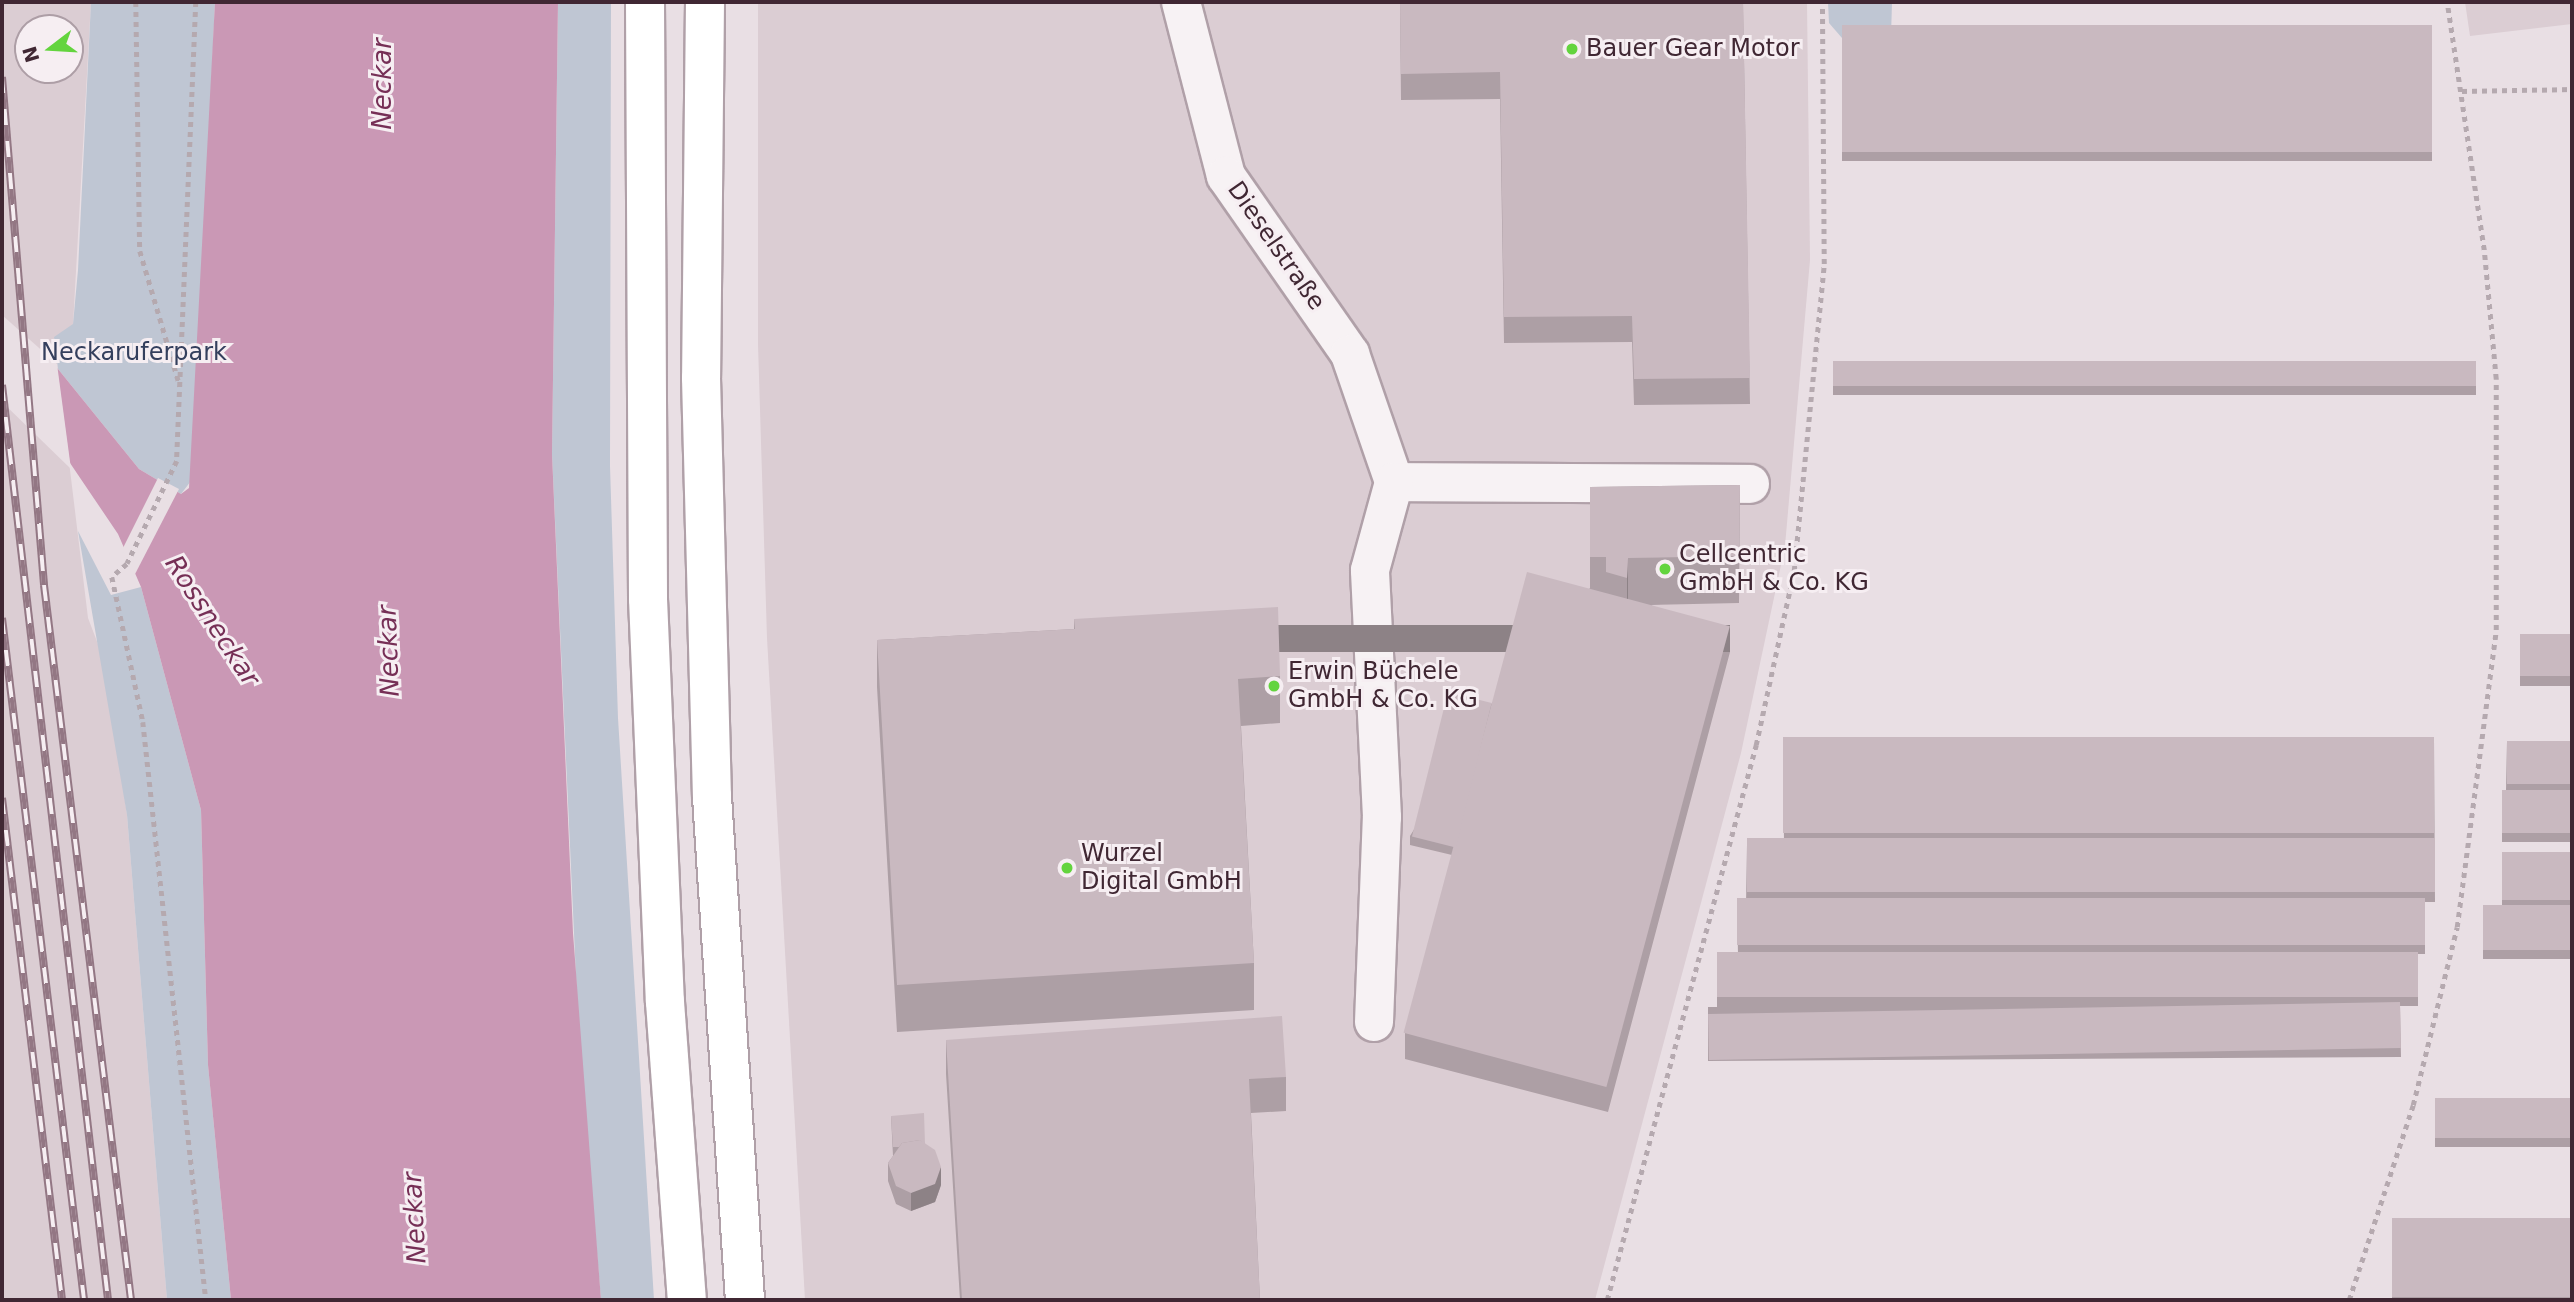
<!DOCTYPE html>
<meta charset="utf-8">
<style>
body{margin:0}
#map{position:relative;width:2574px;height:1302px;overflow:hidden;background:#e9dfe4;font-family:"DejaVu Sans",sans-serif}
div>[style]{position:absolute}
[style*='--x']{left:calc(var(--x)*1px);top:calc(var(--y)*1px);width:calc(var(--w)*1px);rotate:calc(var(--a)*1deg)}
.built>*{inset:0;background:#dbcdd3}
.green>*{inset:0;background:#bfc6d3}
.water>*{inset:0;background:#ca98b5}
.pier>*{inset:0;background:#e9dfe4}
.path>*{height:4.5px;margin-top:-2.25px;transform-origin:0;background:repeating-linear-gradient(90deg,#b5a9af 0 5px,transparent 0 10px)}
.roads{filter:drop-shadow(2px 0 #b0a0a8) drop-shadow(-2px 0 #b0a0a8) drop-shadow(0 2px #b0a0a8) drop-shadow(0 -2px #b0a0a8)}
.minor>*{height:38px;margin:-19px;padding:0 19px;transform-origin:19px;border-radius:19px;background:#f7f2f4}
.highway>*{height:38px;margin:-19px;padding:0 19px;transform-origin:19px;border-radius:19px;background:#fff}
.rail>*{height:8px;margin-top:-4px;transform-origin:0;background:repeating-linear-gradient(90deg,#f6eef2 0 16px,#937784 0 32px);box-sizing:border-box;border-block:2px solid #937784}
.wall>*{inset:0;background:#ad9fa5;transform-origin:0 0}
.shaded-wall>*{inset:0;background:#8d8286;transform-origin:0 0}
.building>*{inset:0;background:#c9b9c0;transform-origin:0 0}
.dots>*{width:19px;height:19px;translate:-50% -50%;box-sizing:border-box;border:4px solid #f6eef2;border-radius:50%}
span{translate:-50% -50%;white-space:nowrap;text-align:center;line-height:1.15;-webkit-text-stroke:6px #f6eef2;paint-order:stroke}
.poi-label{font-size:24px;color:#402733}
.left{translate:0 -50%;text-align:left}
.street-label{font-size:24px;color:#402733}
.park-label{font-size:24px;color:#343f5d}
.water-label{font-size:26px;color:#762f56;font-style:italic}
.frame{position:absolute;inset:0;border:4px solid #402733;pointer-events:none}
.north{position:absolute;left:14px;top:14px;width:70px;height:70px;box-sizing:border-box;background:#f6eef2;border:2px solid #ad9ea6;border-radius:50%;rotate:253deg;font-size:19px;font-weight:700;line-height:28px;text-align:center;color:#402733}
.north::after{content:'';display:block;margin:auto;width:24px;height:32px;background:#63d43e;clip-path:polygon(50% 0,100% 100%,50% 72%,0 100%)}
</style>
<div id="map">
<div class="built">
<i style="clip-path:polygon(evenodd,2px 2px,91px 2px,73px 325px,54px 338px,88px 618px,106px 665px,127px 815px,167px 1300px,2px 1300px,2px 2px,28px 28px,70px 28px,70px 70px,28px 70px,28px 28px)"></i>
<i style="clip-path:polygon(758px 2px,1807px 2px,1810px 260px,1785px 546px,1741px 753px,1595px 1300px,805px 1300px,767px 638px,758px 344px)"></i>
<i style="clip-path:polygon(2465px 2px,2572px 2px,2572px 24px,2470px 36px)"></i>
</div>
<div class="green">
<i style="clip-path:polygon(91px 2px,215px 2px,194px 477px,181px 494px,139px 469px,58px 369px,54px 337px,73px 324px,78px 270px)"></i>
<i style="clip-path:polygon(558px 2px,611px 2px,610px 466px,618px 718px,654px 1300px,601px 1300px,579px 1042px,552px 454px)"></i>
<i style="clip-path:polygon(1828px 2px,1892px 2px,1891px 37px,1842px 38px,1829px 23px)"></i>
<i style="clip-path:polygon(78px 531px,111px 595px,141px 587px,201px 810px,208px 1065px,231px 1300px,167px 1300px,127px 815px)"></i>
</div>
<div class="water">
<i style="clip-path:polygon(215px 2px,558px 2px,552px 454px,573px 933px,601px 1300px,231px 1300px,208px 1065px,201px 810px,141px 587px,118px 534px,70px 463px,2px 397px,2px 318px,58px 369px,139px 469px,181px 494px,189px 488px)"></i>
</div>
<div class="pier">
<i style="clip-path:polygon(2px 315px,57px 364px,71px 469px,2px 402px)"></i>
<i style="clip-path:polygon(158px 478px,179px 489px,133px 578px,122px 550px)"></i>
</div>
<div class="path">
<i style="--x:136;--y:2;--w:249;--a:89.1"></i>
<i style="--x:140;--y:251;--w:141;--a:73.5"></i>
<i style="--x:196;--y:2;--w:459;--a:92.4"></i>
<i style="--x:177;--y:461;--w:114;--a:115.9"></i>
<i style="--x:127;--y:564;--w:20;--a:139"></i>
<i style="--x:112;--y:577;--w:148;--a:77.9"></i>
<i style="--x:143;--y:722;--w:581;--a:83.78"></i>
<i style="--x:2462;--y:91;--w:110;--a:-1"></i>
<i style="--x:1607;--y:1300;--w:575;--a:-74.97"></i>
<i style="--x:1756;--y:745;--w:178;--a:-77.7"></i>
<i style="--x:1794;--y:571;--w:308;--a:-84.4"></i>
<i style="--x:1824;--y:264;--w:262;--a:-90.4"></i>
<i style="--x:2349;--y:1300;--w:205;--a:-71.8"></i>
<i style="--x:2413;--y:1105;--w:183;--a:-76.1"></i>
<i style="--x:2457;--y:927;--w:300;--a:-82.5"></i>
<i style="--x:2496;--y:630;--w:251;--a:-90"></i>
<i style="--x:2496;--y:379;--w:130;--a:-95.3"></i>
<i style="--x:2484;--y:250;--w:251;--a:-98.5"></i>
</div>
<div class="roads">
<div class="minor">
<i style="--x:1181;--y:2;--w:180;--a:75.5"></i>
<i style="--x:1226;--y:176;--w:217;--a:55.1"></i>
<i style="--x:1350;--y:354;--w:135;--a:71"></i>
<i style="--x:1394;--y:482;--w:356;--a:0.3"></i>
<i style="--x:1374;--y:1022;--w:205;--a:-87.8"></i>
<i style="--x:1382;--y:817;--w:247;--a:-92.8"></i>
<i style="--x:1370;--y:570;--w:91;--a:-74.7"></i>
</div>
<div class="highway">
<i style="--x:645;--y:2;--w:597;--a:89.71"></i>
<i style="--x:648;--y:599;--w:403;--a:87.6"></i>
<i style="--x:665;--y:1002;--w:299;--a:85.8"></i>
<i style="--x:705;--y:2;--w:376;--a:90.6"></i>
<i style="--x:701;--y:378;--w:419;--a:88.5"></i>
<i style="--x:712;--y:797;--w:504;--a:86.25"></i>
</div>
</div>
<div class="rail">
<i style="--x:2;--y:77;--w:510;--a:85.27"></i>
<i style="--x:44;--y:585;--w:720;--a:83.06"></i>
<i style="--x:2;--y:385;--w:921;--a:83.39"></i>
<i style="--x:2;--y:618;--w:687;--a:83.14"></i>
<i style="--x:2;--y:798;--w:506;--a:83.18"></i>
</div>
<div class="wall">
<i style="clip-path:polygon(1400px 2px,1743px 2px,1750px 404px,1634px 405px,1632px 342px,1504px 343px,1500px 99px,1401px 100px)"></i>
<i style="left:2432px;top:25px;width:136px;height:590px;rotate:90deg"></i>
<i style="left:1833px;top:361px;width:643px;height:34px"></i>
<i style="clip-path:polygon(1740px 485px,1739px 603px,1651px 605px,1730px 652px,1608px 1112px,1405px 1059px,1405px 1033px,1452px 855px,1410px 845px,1410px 836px,1492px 703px,1590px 588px,1590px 487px)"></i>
<i style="clip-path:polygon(1074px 619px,1280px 676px,1280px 723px,1241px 726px,1254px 963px,1254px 1010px,897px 1032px,877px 687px,877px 640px,1074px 629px)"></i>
<i style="left:2572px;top:634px;width:52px;height:52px;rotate:90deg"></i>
<i style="clip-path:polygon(2434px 737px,2435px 902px,2425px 902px,2425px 954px,2418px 954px,2418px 1006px,2400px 1006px,2401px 1057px,1708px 1061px,1708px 1007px,1717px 1007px,1717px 955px,1738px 955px,1737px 904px,1746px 904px,1747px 844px,1784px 844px,1783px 741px)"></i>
<i style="clip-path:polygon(2507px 741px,2572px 741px,2572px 842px,2502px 842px,2502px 790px,2506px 790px)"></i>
<i style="clip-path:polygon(2572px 852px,2572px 959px,2483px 959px,2483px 906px,2502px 906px,2502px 853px)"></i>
<i style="clip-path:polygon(946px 1040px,1286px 1077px,1286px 1111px,1251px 1113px,1260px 1300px,960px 1300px,946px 1074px)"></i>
<i style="left:2572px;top:1098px;width:49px;height:137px;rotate:90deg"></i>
<i style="clip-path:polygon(891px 1116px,925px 1144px,941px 1185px,935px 1202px,911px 1211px,896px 1204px,888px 1181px,888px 1163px,893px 1156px)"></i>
<i style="left:2392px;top:1218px;width:180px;height:82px"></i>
</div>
<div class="shaded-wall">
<i style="clip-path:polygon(1628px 558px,1628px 605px,1627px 625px,1627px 578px)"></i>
<i style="left:1730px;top:625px;width:27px;height:477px;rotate:90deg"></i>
<i style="clip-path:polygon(941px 1167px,941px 1185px,935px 1202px,911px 1211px,911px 1193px)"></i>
</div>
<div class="building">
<i style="clip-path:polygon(1400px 2px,1743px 2px,1750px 378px,1634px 379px,1632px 316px,1504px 317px,1500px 72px,1401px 74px)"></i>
<i style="left:2432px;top:25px;width:127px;height:590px;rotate:90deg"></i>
<i style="left:1833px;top:361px;width:643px;height:25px"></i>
<i style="clip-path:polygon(1740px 485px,1739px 556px,1628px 558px,1627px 578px,1606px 572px,1606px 557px,1590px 557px,1590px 487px)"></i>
<i style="left:1527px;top:572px;width:210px;height:477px;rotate:15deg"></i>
<i style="clip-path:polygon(1278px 607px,1280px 676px,1238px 679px,1254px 963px,897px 985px,877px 640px,1075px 629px,1074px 619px)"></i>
<i style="left:2572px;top:634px;width:42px;height:52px;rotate:90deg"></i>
<i style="left:1448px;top:692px;width:45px;height:149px;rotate:14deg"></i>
<i style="left:2434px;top:737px;width:96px;height:651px;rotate:90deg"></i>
<i style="left:2507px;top:741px;width:65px;height:43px"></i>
<i style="left:2502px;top:790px;width:70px;height:43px"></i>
<i style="left:2435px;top:838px;width:54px;height:688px;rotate:90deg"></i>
<i style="left:2572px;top:852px;width:48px;height:70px;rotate:90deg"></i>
<i style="left:2425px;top:898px;width:47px;height:688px;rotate:90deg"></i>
<i style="left:2572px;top:905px;width:45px;height:89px;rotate:90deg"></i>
<i style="left:2418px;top:952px;width:45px;height:701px;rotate:90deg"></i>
<i style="left:2400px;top:1002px;width:46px;height:692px;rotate:89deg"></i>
<i style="clip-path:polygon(1282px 1016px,1286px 1077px,1249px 1079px,1260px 1300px,962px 1300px,946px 1040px)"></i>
<i style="left:2572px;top:1098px;width:40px;height:137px;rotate:90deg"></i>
<i style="clip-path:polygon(924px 1113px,925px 1144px,920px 1140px,902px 1143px,899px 1147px,893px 1147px,891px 1116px)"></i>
<i style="clip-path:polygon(920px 1140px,935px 1150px,941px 1167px,935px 1184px,911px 1193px,896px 1186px,888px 1163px,902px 1143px)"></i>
<i style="left:2392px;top:1218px;width:180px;height:79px"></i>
</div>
<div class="dots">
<i style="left:1572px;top:49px;background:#63d43e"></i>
<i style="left:1665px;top:569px;background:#63d43e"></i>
<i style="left:1274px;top:686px;background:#63d43e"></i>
<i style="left:1067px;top:868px;background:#63d43e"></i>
</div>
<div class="poi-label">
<span class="left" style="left:1586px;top:49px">Bauer Gear Motor</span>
<span class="left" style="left:1679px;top:569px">Cellcentric<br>GmbH &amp; Co. KG</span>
<span class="left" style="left:1288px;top:686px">Erwin Büchele<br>GmbH &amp; Co. KG</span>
<span class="left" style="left:1081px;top:868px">Wurzel<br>Digital GmbH</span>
</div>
<div class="street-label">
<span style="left:1276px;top:246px;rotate:55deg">Dieselstraße</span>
</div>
<div class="park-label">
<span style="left:134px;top:353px">Neckaruferpark</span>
</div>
<div class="water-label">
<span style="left:383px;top:84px;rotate:-90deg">Neckar</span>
<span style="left:212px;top:621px;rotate:57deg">Rossneckar</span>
<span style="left:389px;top:651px;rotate:-92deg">Neckar</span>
<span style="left:415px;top:1218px;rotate:-93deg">Neckar</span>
</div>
<div class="frame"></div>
<div class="north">N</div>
</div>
